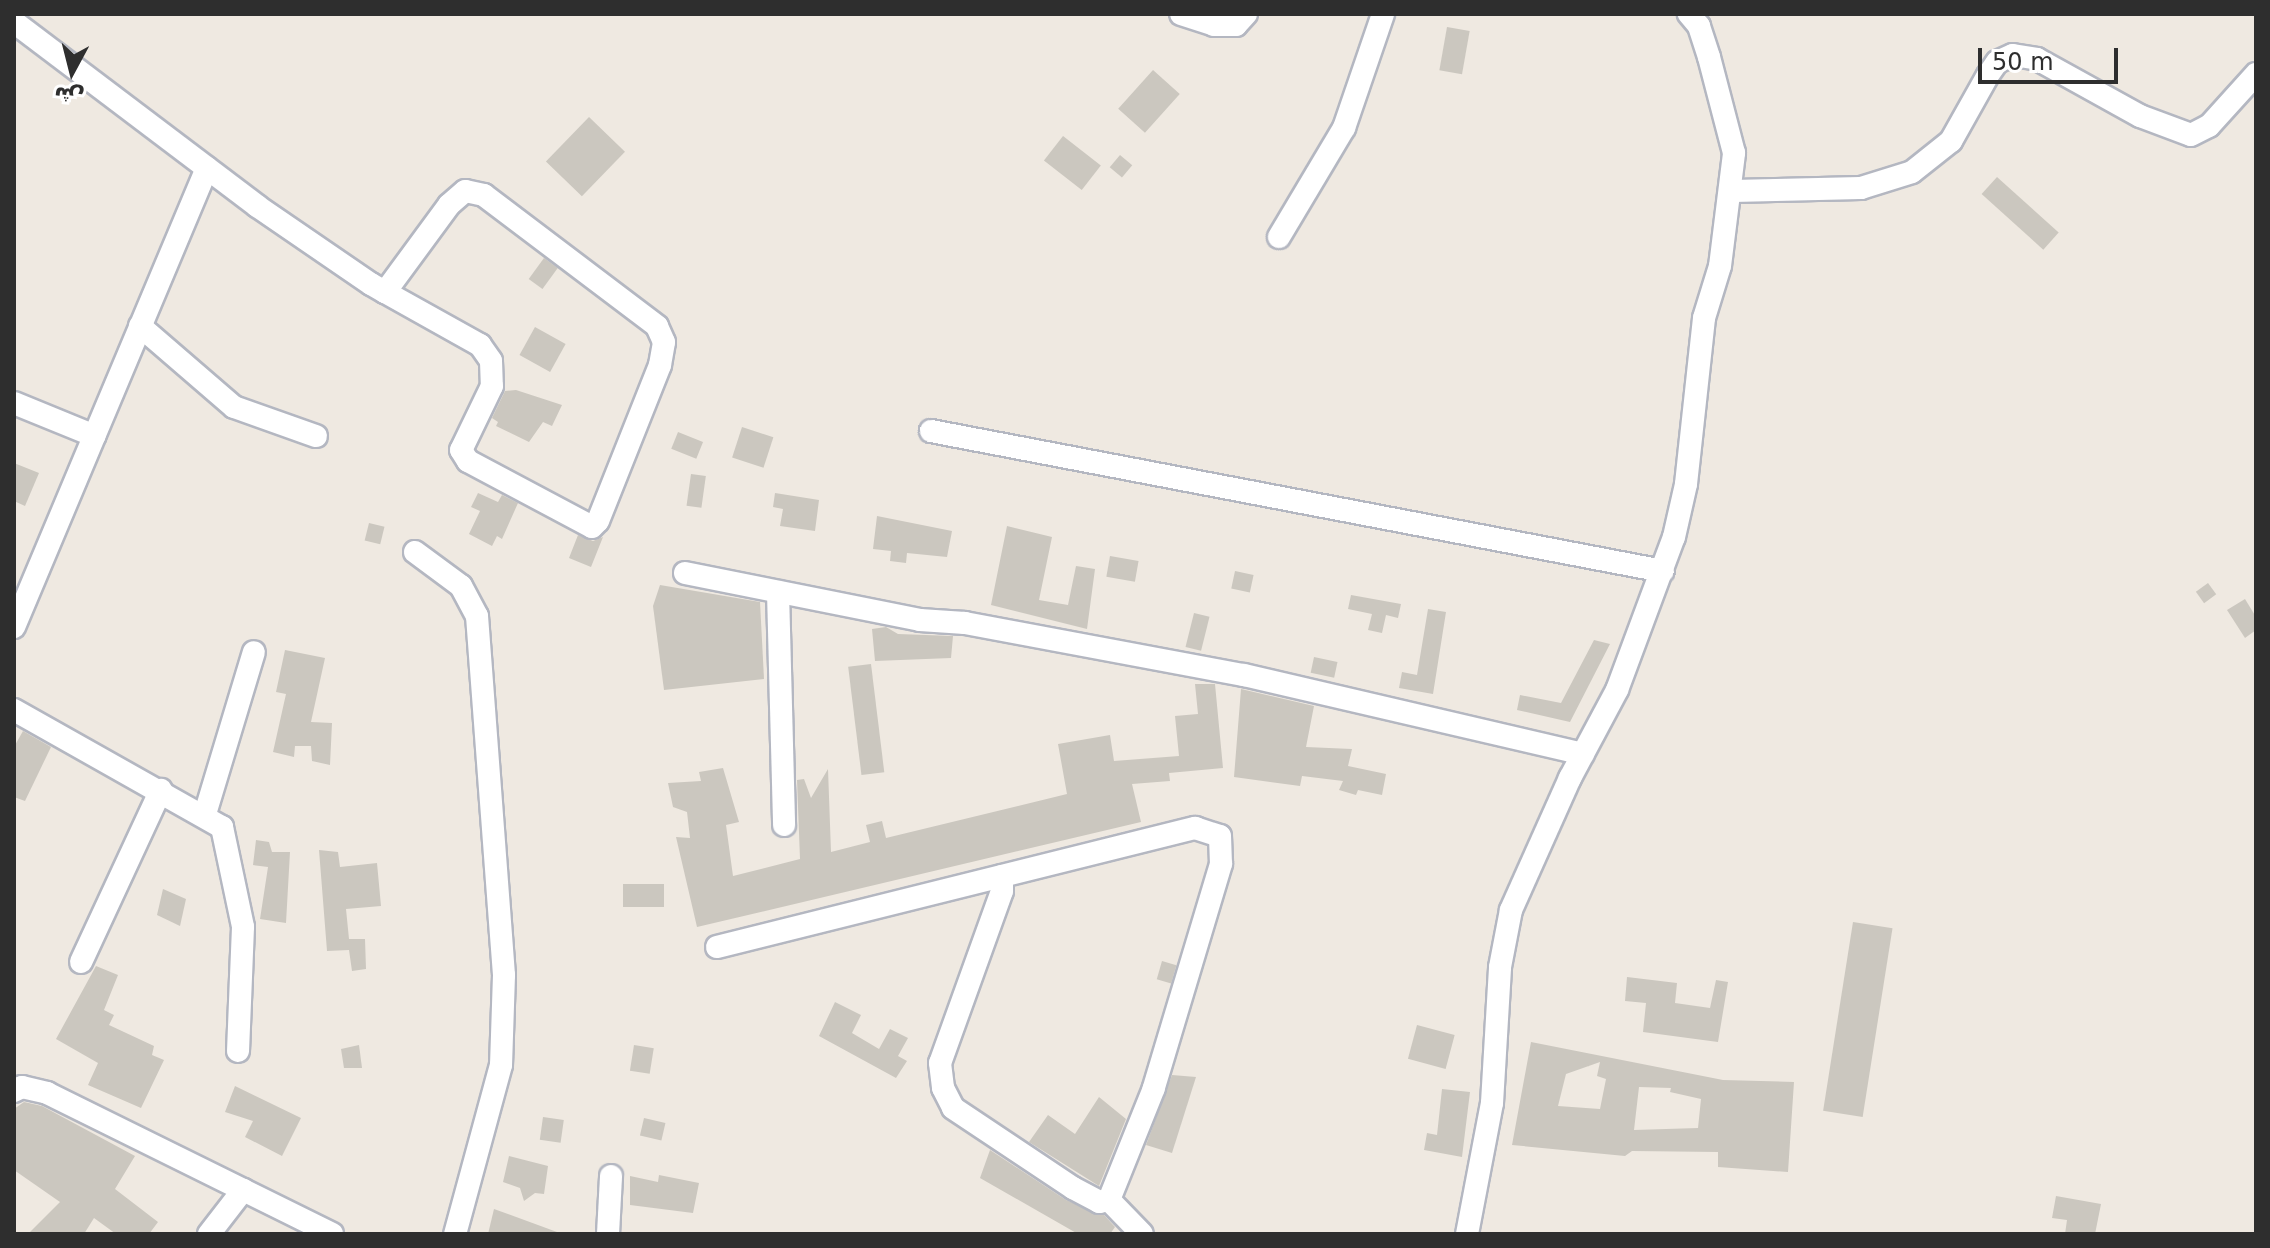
<!DOCTYPE html>
<meta charset="utf-8">
<style>
body{margin:0}
#map{position:relative;width:2270px;height:1248px;overflow:hidden;background:#efe9e1;font-family:"DejaVu Sans","Noto Sans Arabic",sans-serif}
div>[style]{position:absolute}
[style*='--x']{left:calc(var(--x)*1px);top:calc(var(--y)*1px);width:calc(var(--w)*1px);rotate:calc(var(--a)*1deg)}
.building>*{inset:0;background:#cbc7bf;transform-origin:0 0}
.roads{filter:drop-shadow(2px 0 #b4b7c1) drop-shadow(-2px 0 #b4b7c1) drop-shadow(0 2px #b4b7c1) drop-shadow(0 -2px #b4b7c1)}
.street>*{height:22px;margin:-11px;padding:0 11px;transform-origin:11px;border-radius:11px;background:#fff}
span{translate:-50% -50%;white-space:nowrap;text-align:center;line-height:1.15;-webkit-text-stroke:7px #fff;paint-order:stroke}
.frame{position:absolute;inset:0;border:16px solid #2e2e2e;pointer-events:none}
.north{position:absolute;left:32px;top:32px;width:80px;height:80px;-webkit-text-stroke:6px #fff;paint-order:stroke;rotate:187deg;font-size:22px;font-weight:700;line-height:32px;text-align:center;color:#2e2e2e}
.north::after{content:'';display:block;margin:auto;width:28px;height:36px;background:#2e2e2e;clip-path:polygon(50% 0,100% 100%,50% 72%,0 100%)}
.scale{position:absolute;left:1978px;top:48px;width:140px;height:36px;box-sizing:border-box;border:4px solid #2e2e2e;border-top:0;padding-left:10px;font-size:24px;line-height:28px;white-space:nowrap;color:#2e2e2e;-webkit-text-stroke:6px #fff;paint-order:stroke}
</style>
<div id="map">
<div class="building">
<i style="left:1447px;top:27px;width:23px;height:44px;rotate:10deg"></i>
<i style="left:1153px;top:70px;width:36px;height:52px;rotate:42deg"></i>
<i style="left:589px;top:117px;width:50px;height:62px;rotate:44deg"></i>
<i style="left:1063px;top:136px;width:48px;height:31px;rotate:38deg"></i>
<i style="left:1120px;top:155px;width:16px;height:16px;rotate:40deg"></i>
<i style="left:1997px;top:177px;width:83px;height:23px;rotate:42deg"></i>
<i style="left:544px;top:258px;width:17px;height:26px;rotate:36deg"></i>
<i style="left:535px;top:327px;width:35px;height:32px;rotate:29deg"></i>
<i style="clip-path:polygon(516px 390px,562px 405px,552px 426px,543px 422px,529px 442px,496px 426px,498px 422px,492px 418px,505px 391px)"></i>
<i style="left:742px;top:427px;width:33px;height:32px;rotate:18deg"></i>
<i style="left:678px;top:432px;width:27px;height:18px;rotate:22deg"></i>
<i style="clip-path:polygon(14px 463px,39px 473px,25px 506px,14px 501px)"></i>
<i style="left:691px;top:474px;width:15px;height:32px;rotate:8deg"></i>
<i style="clip-path:polygon(478px 493px,498px 502px,502px 495px,518px 503px,502px 539px,497px 536px,492px 546px,469px 534px,480px 511px,471px 507px)"></i>
<i style="clip-path:polygon(775px 493px,819px 500px,815px 531px,780px 526px,783px 509px,773px 507px)"></i>
<i style="clip-path:polygon(877px 516px,952px 531px,947px 557px,907px 553px,906px 563px,890px 561px,891px 551px,873px 549px)"></i>
<i style="left:369px;top:523px;width:16px;height:18px;rotate:14deg"></i>
<i style="clip-path:polygon(1007px 526px,1052px 537px,1039px 600px,1068px 605px,1076px 566px,1095px 569px,1087px 629px,991px 605px)"></i>
<i style="clip-path:polygon(578px 535px,593px 541px,603px 537px,591px 567px,569px 558px)"></i>
<i style="left:1110px;top:556px;width:29px;height:21px;rotate:10deg"></i>
<i style="left:1235px;top:571px;width:19px;height:18px;rotate:12deg"></i>
<i style="left:2208px;top:583px;width:14px;height:15px;rotate:54deg"></i>
<i style="clip-path:polygon(660px 585px,760px 602px,764px 679px,664px 690px,653px 606px)"></i>
<i style="clip-path:polygon(1351px 595px,1401px 604px,1398px 618px,1386px 615px,1382px 633px,1368px 630px,1372px 614px,1348px 609px)"></i>
<i style="clip-path:polygon(2245px 599px,2256px 617px,2256px 630px,2245px 638px,2227px 610px)"></i>
<i style="clip-path:polygon(1428px 609px,1446px 612px,1433px 694px,1399px 688px,1402px 672px,1417px 675px)"></i>
<i style="left:1194px;top:613px;width:16px;height:35px;rotate:14deg"></i>
<i style="clip-path:polygon(886px 627px,898px 634px,953px 636px,951px 658px,875px 661px,872px 629px)"></i>
<i style="clip-path:polygon(1594px 640px,1610px 644px,1570px 722px,1517px 710px,1520px 695px,1561px 703px)"></i>
<i style="clip-path:polygon(285px 650px,325px 658px,311px 722px,332px 723px,330px 765px,312px 761px,311px 746px,295px 746px,294px 757px,273px 752px,286px 694px,276px 692px)"></i>
<i style="left:1314px;top:657px;width:24px;height:16px;rotate:12deg"></i>
<i style="left:871px;top:664px;width:109px;height:23px;rotate:83deg"></i>
<i style="clip-path:polygon(1195px 684px,1215px 684px,1223px 768px,1169px 773px,1170px 781px,1132px 784px,1141px 822px,697px 927px,676px 837px,690px 838px,687px 812px,673px 807px,668px 783px,701px 781px,699px 772px,723px 768px,739px 822px,726px 825px,733px 876px,800px 859px,797px 780px,804px 779px,811px 798px,828px 769px,831px 852px,870px 842px,866px 825px,882px 821px,886px 838px,1067px 794px,1058px 744px,1110px 735px,1114px 761px,1179px 756px,1175px 716px,1198px 714px)"></i>
<i style="clip-path:polygon(1241px 689px,1314px 706px,1306px 747px,1352px 749px,1348px 766px,1386px 774px,1382px 795px,1358px 790px,1356px 795px,1339px 790px,1343px 781px,1302px 776px,1300px 786px,1234px 777px)"></i>
<i style="clip-path:polygon(23px 731px,51px 747px,25px 801px,14px 797px,14px 747px)"></i>
<i style="clip-path:polygon(256px 840px,269px 842px,272px 852px,290px 852px,286px 923px,260px 919px,268px 867px,253px 865px)"></i>
<i style="clip-path:polygon(319px 850px,338px 852px,340px 867px,377px 863px,381px 906px,346px 909px,349px 939px,365px 939px,366px 969px,352px 971px,349px 950px,327px 951px)"></i>
<i style="left:664px;top:884px;width:23px;height:41px;rotate:90deg"></i>
<i style="clip-path:polygon(163px 889px,186px 899px,180px 926px,157px 915px)"></i>
<i style="left:1853px;top:922px;width:40px;height:191px;rotate:9deg"></i>
<i style="left:1162px;top:961px;width:15px;height:19px;rotate:16deg"></i>
<i style="clip-path:polygon(96px 966px,118px 975px,104px 1010px,114px 1015px,109px 1025px,154px 1046px,152px 1055px,164px 1060px,141px 1108px,88px 1085px,98px 1063px,56px 1039px)"></i>
<i style="clip-path:polygon(1627px 977px,1677px 983px,1675px 1003px,1710px 1008px,1716px 980px,1728px 982px,1718px 1042px,1643px 1032px,1646px 1003px,1625px 1001px)"></i>
<i style="clip-path:polygon(835px 1002px,861px 1015px,852px 1033px,879px 1049px,890px 1029px,908px 1038px,898px 1056px,907px 1061px,896px 1078px,819px 1036px)"></i>
<i style="left:1417px;top:1025px;width:39px;height:35px;rotate:15deg"></i>
<i style="clip-path:polygon(evenodd,1531px 1042px,1723px 1080px,1794px 1082px,1788px 1172px,1718px 1167px,1718px 1152px,1632px 1151px,1625px 1156px,1512px 1145px,1531px 1042px,1600px 1062px,1597px 1076px,1606px 1079px,1600px 1109px,1558px 1106px,1566px 1074px,1600px 1062px,1531px 1042px,1639px 1087px,1671px 1088px,1670px 1092px,1701px 1099px,1698px 1128px,1634px 1130px,1639px 1087px)"></i>
<i style="clip-path:polygon(359px 1045px,362px 1068px,344px 1068px,341px 1049px)"></i>
<i style="left:634px;top:1045px;width:20px;height:26px;rotate:9deg"></i>
<i style="clip-path:polygon(1172px 1075px,1196px 1077px,1172px 1153px,1146px 1145px)"></i>
<i style="clip-path:polygon(235px 1086px,301px 1118px,282px 1156px,245px 1137px,253px 1121px,225px 1112px)"></i>
<i style="clip-path:polygon(1442px 1089px,1470px 1092px,1462px 1157px,1424px 1150px,1427px 1133px,1437px 1135px)"></i>
<i style="clip-path:polygon(1099px 1097px,1126px 1119px,1099px 1186px,1029px 1142px,1048px 1115px,1075px 1134px)"></i>
<i style="clip-path:polygon(24px 1102px,42px 1106px,135px 1156px,115px 1189px,158px 1222px,149px 1234px,116px 1234px,94px 1218px,84px 1234px,28px 1234px,60px 1202px,14px 1170px,14px 1109px)"></i>
<i style="left:543px;top:1117px;width:21px;height:23px;rotate:8deg"></i>
<i style="left:644px;top:1118px;width:22px;height:18px;rotate:13deg"></i>
<i style="clip-path:polygon(990px 1150px,1066px 1200px,1104px 1215px,1115px 1227px,1110px 1234px,1078px 1234px,980px 1178px)"></i>
<i style="clip-path:polygon(509px 1156px,548px 1166px,544px 1194px,535px 1193px,524px 1201px,520px 1188px,503px 1182px)"></i>
<i style="clip-path:polygon(659px 1175px,699px 1183px,693px 1213px,630px 1205px,630px 1176px,658px 1182px)"></i>
<i style="clip-path:polygon(2056px 1196px,2101px 1204px,2095px 1234px,2065px 1234px,2067px 1220px,2052px 1218px)"></i>
<i style="clip-path:polygon(494px 1209px,557px 1232px,557px 1234px,488px 1234px)"></i>
</div>
<div class="roads">
<div class="street">
<i style="--x:1181;--y:14;--w:35;--a:18"></i>
<i style="--x:1214;--y:25;--w:22;--a:0"></i>
<i style="--x:1236;--y:25;--w:15;--a:-48"></i>
<i style="--x:14;--y:22;--w:305;--a:37.1"></i>
<i style="--x:257;--y:206;--w:138;--a:34.4"></i>
<i style="--x:371;--y:284;--w:16;--a:30"></i>
<i style="--x:385;--y:292;--w:109;--a:29.2"></i>
<i style="--x:480;--y:345;--w:19;--a:55"></i>
<i style="--x:491;--y:361;--w:25;--a:88"></i>
<i style="--x:492;--y:386;--w:71;--a:115.8"></i>
<i style="--x:461;--y:450;--w:13;--a:58"></i>
<i style="--x:468;--y:461;--w:140;--a:28"></i>
<i style="--x:592;--y:527;--w:8;--a:-45"></i>
<i style="--x:598;--y:521;--w:168;--a:-68.3"></i>
<i style="--x:660;--y:365;--w:23;--a:-80"></i>
<i style="--x:664;--y:342;--w:17;--a:-114"></i>
<i style="--x:657;--y:326;--w:217;--a:-142.9"></i>
<i style="--x:484;--y:195;--w:19;--a:-168"></i>
<i style="--x:465;--y:191;--w:21;--a:139"></i>
<i style="--x:449;--y:205;--w:108;--a:126.3"></i>
<i style="--x:1733;--y:191;--w:128;--a:-1.3"></i>
<i style="--x:1861;--y:188;--w:53;--a:-17.4"></i>
<i style="--x:1912;--y:172;--w:50;--a:-38.5"></i>
<i style="--x:1951;--y:141;--w:76;--a:-60.7"></i>
<i style="--x:1988;--y:75;--w:16;--a:-55"></i>
<i style="--x:1997;--y:62;--w:17;--a:-24"></i>
<i style="--x:2013;--y:55;--w:24;--a:9"></i>
<i style="--x:2037;--y:59;--w:118;--a:29"></i>
<i style="--x:2140;--y:116;--w:54;--a:20.4"></i>
<i style="--x:2191;--y:135;--w:20;--a:-27"></i>
<i style="--x:2209;--y:126;--w:70;--a:-47.9"></i>
<i style="--x:1279;--y:237;--w:127;--a:-59.2"></i>
<i style="--x:1344;--y:128;--w:120;--a:-71.1"></i>
<i style="--x:140;--y:326;--w:124;--a:40.8"></i>
<i style="--x:234;--y:407;--w:87;--a:19.5"></i>
<i style="--x:14;--y:403;--w:87;--a:22.2"></i>
<i style="--x:931;--y:431;--w:745;--a:10.83"></i>
<i style="--x:415;--y:552;--w:57;--a:36.5"></i>
<i style="--x:461;--y:586;--w:34;--a:62"></i>
<i style="--x:477;--y:616;--w:360;--a:85.7"></i>
<i style="--x:504;--y:975;--w:90;--a:91.9"></i>
<i style="--x:501;--y:1065;--w:175;--a:105.2"></i>
<i style="--x:685;--y:573;--w:240;--a:11.3"></i>
<i style="--x:920;--y:620;--w:45;--a:3.8"></i>
<i style="--x:965;--y:623;--w:284;--a:10.6"></i>
<i style="--x:1244;--y:675;--w:348;--a:13.1"></i>
<i style="--x:778;--y:592;--w:233;--a:88.5"></i>
<i style="--x:14;--y:627;--w:498;--a:-67.2"></i>
<i style="--x:14;--y:710;--w:239;--a:29.4"></i>
<i style="--x:222;--y:827;--w:102;--a:78.1"></i>
<i style="--x:243;--y:927;--w:124;--a:92.3"></i>
<i style="--x:205;--y:814;--w:169;--a:-73.2"></i>
<i style="--x:1002;--y:876;--w:15;--a:90"></i>
<i style="--x:1002;--y:891;--w:183;--a:109.8"></i>
<i style="--x:940;--y:1063;--w:25;--a:83"></i>
<i style="--x:943;--y:1088;--w:22;--a:63"></i>
<i style="--x:953;--y:1108;--w:144;--a:33.7"></i>
<i style="--x:1073;--y:1188;--w:30;--a:28"></i>
<i style="--x:1099;--y:1202;--w:10;--a:-11"></i>
<i style="--x:717;--y:947;--w:493;--a:-14"></i>
<i style="--x:1195;--y:828;--w:26;--a:18"></i>
<i style="--x:1220;--y:836;--w:28;--a:88"></i>
<i style="--x:1221;--y:864;--w:234;--a:106.7"></i>
<i style="--x:1154;--y:1088;--w:121;--a:111.9"></i>
<i style="--x:81;--y:962;--w:190;--a:-65.1"></i>
<i style="--x:14;--y:1091;--w:9;--a:-27"></i>
<i style="--x:22;--y:1087;--w:26;--a:13"></i>
<i style="--x:47;--y:1093;--w:318;--a:26.3"></i>
<i style="--x:1109;--y:1200;--w:47;--a:45.9"></i>
<i style="--x:209;--y:1234;--w:56;--a:-52.3"></i>
<i style="--x:608;--y:1234;--w:58;--a:-87"></i>
<i style="--x:1467;--y:1234;--w:133;--a:-79.2"></i>
<i style="--x:1492;--y:1103;--w:136;--a:-86.6"></i>
<i style="--x:1500;--y:967;--w:58;--a:-79.1"></i>
<i style="--x:1511;--y:910;--w:145;--a:-65.9"></i>
<i style="--x:1570;--y:778;--w:100;--a:-61.9"></i>
<i style="--x:1617;--y:690;--w:163;--a:-69.6"></i>
<i style="--x:1674;--y:537;--w:54;--a:-77.2"></i>
<i style="--x:1686;--y:484;--w:167;--a:-83.8"></i>
<i style="--x:1704;--y:318;--w:54;--a:-72.9"></i>
<i style="--x:1720;--y:266;--w:114;--a:-82.9"></i>
<i style="--x:1734;--y:153;--w:99;--a:-104.6"></i>
<i style="--x:1709;--y:57;--w:33;--a:-108"></i>
<i style="--x:1699;--y:26;--w:16;--a:-130"></i>
</div>
</div>
<div class="frame"></div>
<div class="north">ش</div>
<div class="scale">50 m</div>
</div>
